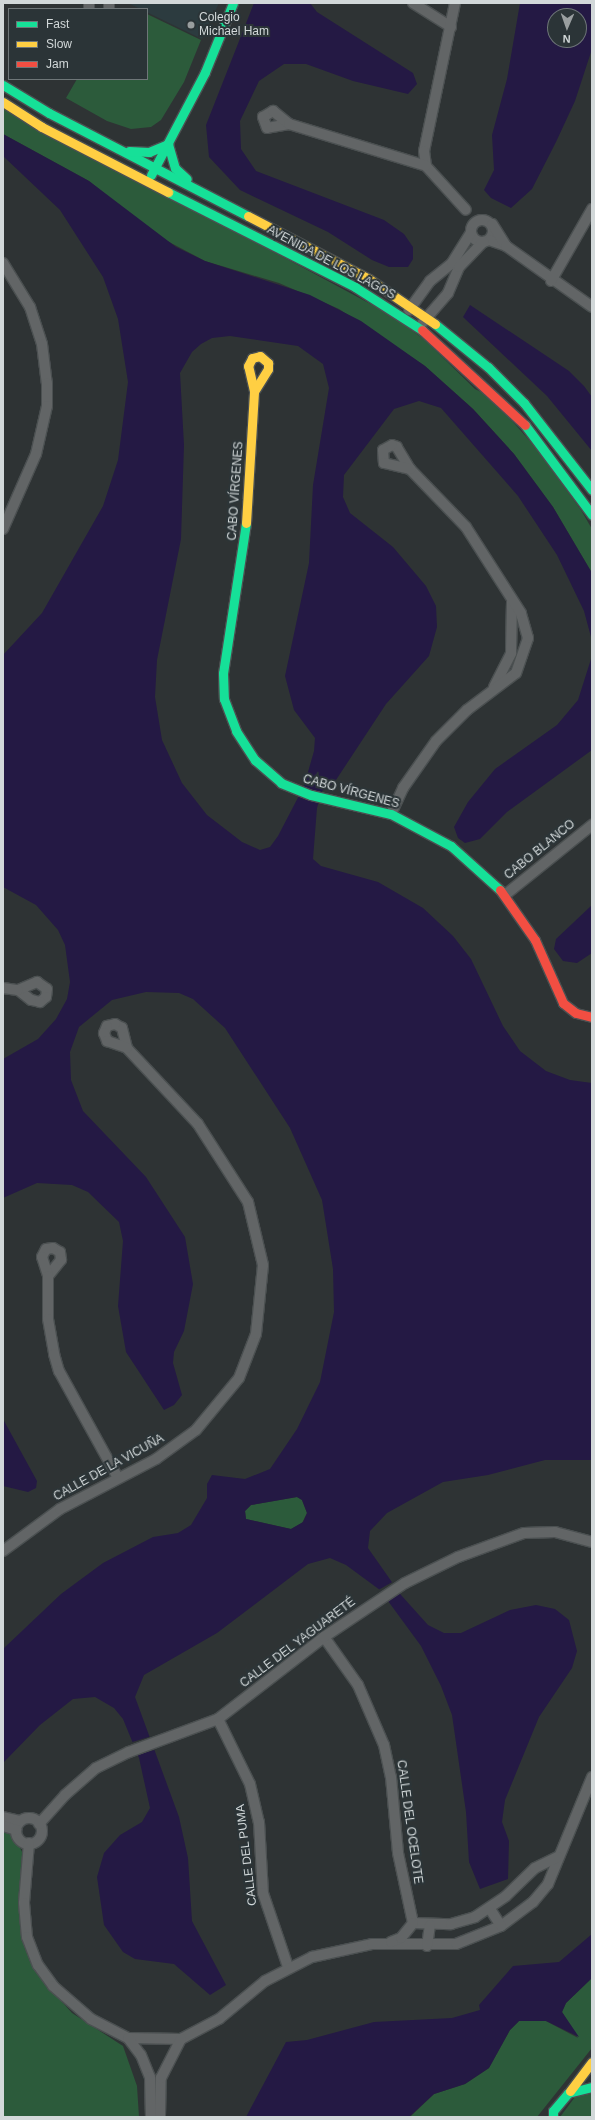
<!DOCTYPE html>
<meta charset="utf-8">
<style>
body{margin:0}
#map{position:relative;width:595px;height:2120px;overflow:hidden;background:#2e3334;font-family:Helvetica,sans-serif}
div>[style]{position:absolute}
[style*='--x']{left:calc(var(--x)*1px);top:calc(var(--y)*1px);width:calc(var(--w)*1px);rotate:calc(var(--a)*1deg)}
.built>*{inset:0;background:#2c3b3f}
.green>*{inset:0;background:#2c5b3b}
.water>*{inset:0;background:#241944}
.pier>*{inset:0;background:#2e3334;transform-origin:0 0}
.roads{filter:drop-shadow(1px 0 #4b5051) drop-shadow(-1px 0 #4b5051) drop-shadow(0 1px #4b5051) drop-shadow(0 -1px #4b5051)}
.street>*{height:10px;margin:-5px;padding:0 5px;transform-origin:5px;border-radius:5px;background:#626566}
.street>.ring{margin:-5px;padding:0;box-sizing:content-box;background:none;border:10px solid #626566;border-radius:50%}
.fast>*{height:9px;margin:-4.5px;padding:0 4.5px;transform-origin:4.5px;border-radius:4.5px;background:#16e098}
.slow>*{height:9px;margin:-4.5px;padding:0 4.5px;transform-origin:4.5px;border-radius:4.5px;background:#ffcf43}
.jam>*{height:9px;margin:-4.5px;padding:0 4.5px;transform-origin:4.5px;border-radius:4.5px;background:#f24e42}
.dots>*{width:11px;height:11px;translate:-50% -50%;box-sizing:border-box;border:2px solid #2b3437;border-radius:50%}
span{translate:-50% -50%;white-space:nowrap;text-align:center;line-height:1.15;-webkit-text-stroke:4px #2b3437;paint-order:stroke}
.poi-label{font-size:12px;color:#d2d8d9}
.left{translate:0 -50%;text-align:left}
.street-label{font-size:12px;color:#d2d8d9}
.frame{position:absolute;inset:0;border:4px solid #d2d8d9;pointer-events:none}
.legend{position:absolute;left:8px;top:8px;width:140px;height:72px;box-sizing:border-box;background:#2b3437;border:1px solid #6e7678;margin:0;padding:5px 7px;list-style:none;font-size:12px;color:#d2d8d9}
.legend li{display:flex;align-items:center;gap:8px;height:20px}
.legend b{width:20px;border:1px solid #6e7678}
.north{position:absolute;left:547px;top:8px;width:40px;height:40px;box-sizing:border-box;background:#2b3437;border:1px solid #6e7678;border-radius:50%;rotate:182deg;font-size:11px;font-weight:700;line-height:16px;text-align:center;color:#d2d8d9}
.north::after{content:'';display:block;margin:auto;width:14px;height:18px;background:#999e9f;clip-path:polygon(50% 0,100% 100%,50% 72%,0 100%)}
</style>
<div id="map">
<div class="built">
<i style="clip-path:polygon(128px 3px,219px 3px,202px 39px)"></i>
</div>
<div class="green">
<i style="clip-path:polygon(147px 14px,201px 40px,184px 82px,161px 120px,151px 127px,131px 129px,107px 121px,66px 98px,77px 79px,147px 79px)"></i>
<i style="clip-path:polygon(3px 106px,391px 315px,425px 340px,475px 389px,491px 397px,536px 448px,581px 510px,592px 529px,592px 573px,553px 507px,514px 454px,473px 409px,425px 366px,339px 309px,279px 283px,205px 261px,156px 235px,89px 181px,3px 134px)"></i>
<i style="clip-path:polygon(297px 1497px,302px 1500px,307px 1513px,302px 1523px,291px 1529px,246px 1519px,245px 1511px,251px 1505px)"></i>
<i style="clip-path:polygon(3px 1831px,14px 1835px,23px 1854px,21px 1903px,24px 1944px,41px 1978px,72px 2013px,123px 2046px,137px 2086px,139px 2117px,3px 2117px)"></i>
<i style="clip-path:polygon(592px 1978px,592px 2048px,537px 2117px,410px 2117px,434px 2094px,465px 2084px,489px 2068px,510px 2030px,519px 2021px,546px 2021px,578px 2038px,562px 2012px,566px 2003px)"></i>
<i style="clip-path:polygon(592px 2092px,592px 2117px,560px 2117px,578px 2093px)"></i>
</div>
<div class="water">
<i style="clip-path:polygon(254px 3px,310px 3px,317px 12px,413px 73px,417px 84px,408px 94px,353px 81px,306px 64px,284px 64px,259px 81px,240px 121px,241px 149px,256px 171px,384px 220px,404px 234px,413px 247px,413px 259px,408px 267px,389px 267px,372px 260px,328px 232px,240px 190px,209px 157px,206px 125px)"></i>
<i style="clip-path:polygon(evenodd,520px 3px,592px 3px,592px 49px,575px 101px,556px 142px,532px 189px,511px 208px,491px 198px,484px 190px,494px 170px,492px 135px,507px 79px,520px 3px,555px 16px,579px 16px,579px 40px,555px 40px,555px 16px)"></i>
<i style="clip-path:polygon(evenodd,3px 134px,89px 181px,176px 247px,205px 261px,310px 295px,361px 321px,425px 366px,473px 409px,514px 454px,553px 507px,592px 573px,592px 750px,507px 812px,480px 839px,465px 843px,458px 838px,454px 827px,468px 802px,495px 769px,557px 725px,578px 700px,591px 659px,591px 637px,584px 611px,557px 555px,518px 496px,441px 408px,419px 401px,394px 409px,344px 475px,343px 497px,350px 513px,393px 547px,426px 586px,436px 606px,437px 627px,429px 656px,386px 704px,334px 783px,322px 791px,317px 808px,313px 859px,321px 866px,378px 882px,423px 908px,453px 936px,471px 959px,503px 1026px,520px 1051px,546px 1071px,570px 1080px,592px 1083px,592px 1460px,545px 1460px,488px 1475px,443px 1482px,387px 1513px,370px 1531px,368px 1548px,401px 1595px,428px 1625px,444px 1633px,461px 1633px,510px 1610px,536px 1605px,555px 1609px,569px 1620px,577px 1651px,572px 1668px,539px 1717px,505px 1800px,502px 1822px,509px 1841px,508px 1879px,480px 1889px,469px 1862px,466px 1812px,452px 1715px,441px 1686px,421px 1646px,380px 1590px,346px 1565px,330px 1558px,308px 1564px,217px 1633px,144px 1675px,135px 1697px,179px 1817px,188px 1858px,192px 1921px,226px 1985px,210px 1995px,174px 1964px,135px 1959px,123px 1952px,104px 1925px,97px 1877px,104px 1853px,120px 1835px,142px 1822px,150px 1808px,139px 1758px,123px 1719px,114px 1708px,95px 1697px,73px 1699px,40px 1725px,3px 1763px,3px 1649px,61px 1594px,103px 1563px,153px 1537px,178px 1533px,191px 1525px,207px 1498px,207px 1484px,212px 1475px,245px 1479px,270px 1469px,297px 1429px,320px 1382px,334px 1312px,333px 1269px,322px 1200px,290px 1128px,225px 1028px,193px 999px,179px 993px,146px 992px,112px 1000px,79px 1027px,70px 1052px,71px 1080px,83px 1111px,146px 1177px,185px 1237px,193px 1284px,184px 1331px,174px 1352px,173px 1363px,182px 1395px,174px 1405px,164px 1410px,126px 1352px,118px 1306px,123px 1241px,119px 1222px,88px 1192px,72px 1185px,37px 1183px,3px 1198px,3px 1059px,38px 1039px,56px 1019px,67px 999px,70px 982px,65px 945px,58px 930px,36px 905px,3px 887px,3px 655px,42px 613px,103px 506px,118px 460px,128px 382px,118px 319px,103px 277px,60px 210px,3px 156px,3px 134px,230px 336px,298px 346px,323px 364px,329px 388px,313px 485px,309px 563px,285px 676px,294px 710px,315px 738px,314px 751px,304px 786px,278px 836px,270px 847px,260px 850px,242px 842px,207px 815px,182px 783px,162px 740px,155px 697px,157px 660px,181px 539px,184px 445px,180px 373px,192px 352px,201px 344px,212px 338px,230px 336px,3px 134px,297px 1497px,302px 1500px,307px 1513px,303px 1522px,291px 1529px,246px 1519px,245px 1511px,251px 1505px,297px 1497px)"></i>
<i style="clip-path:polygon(470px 305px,569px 371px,584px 386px,592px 397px,592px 451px,547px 396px,463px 317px)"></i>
<i style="clip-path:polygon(592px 905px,592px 953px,577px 963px,563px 961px,554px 949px,556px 939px)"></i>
<i style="clip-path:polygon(3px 1419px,37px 1481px,36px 1488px,28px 1492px,3px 1486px)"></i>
<i style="clip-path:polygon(592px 1934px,592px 1978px,566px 2003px,562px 2012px,579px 2037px,546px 2021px,519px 2021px,510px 2030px,489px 2068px,465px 2084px,434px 2094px,409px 2117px,246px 2117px,286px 2042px,307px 2040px,374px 2022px,452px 2018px,480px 2010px,479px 2005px,513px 1966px,559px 1962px)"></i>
</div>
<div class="pier">
<i style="left:394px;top:1581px;width:14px;height:19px;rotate:60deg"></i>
<i style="left:152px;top:1736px;width:14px;height:23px;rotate:73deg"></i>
</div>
<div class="roads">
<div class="street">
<i style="--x:109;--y:3;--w:6;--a:90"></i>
<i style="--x:413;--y:3;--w:45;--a:32.3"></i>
<i style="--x:455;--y:3;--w:151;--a:101.8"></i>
<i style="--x:424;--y:151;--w:15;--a:82"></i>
<i style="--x:426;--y:166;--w:59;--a:47.7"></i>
<i style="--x:89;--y:9;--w:6;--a:-90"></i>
<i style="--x:289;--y:124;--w:22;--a:170"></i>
<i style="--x:267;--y:128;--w:12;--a:-110"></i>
<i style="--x:263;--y:117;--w:12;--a:-31"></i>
<i style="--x:273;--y:111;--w:21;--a:39"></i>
<i style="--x:289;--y:124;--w:143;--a:17"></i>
<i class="ring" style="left:471px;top:220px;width:12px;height:12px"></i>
<i style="--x:489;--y:240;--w:18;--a:19"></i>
<i style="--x:506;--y:246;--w:26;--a:-122"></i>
<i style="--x:506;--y:246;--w:105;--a:35.3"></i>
<i style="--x:3;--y:263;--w:52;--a:58.5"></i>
<i style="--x:30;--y:307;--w:39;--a:72"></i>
<i style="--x:42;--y:344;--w:39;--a:83"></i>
<i style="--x:47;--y:383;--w:23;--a:90"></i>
<i style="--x:47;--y:406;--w:49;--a:102.9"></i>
<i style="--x:36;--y:454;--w:82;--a:113.7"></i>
<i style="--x:551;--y:281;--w:83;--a:-60.3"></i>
<i style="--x:409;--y:310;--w:36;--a:-54"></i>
<i style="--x:430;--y:281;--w:28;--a:-39"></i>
<i style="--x:452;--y:263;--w:36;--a:-58"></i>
<i style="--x:423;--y:322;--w:38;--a:-49"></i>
<i style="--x:448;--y:293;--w:28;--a:-67"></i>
<i style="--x:459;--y:267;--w:35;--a:-46"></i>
<i style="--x:494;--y:687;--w:38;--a:-63"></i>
<i style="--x:511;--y:653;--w:52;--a:-88.9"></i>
<i style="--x:391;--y:814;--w:29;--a:-65"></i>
<i style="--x:403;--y:788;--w:57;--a:-54.9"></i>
<i style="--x:436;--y:741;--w:44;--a:-45"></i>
<i style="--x:467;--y:710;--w:61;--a:-37.1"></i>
<i style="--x:516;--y:673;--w:37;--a:-71"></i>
<i style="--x:528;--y:638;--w:26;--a:-106"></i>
<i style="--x:521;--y:613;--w:102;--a:-122.6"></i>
<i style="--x:466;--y:527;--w:81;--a:-134"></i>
<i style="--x:410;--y:469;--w:26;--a:-121"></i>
<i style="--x:397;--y:447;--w:5;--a:-158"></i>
<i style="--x:392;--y:445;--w:10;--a:151"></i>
<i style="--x:383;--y:450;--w:13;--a:86"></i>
<i style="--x:384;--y:463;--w:27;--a:13"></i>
<i style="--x:505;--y:895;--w:112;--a:-38.8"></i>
<i style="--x:37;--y:982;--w:12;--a:35"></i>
<i style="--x:47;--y:989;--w:8;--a:97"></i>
<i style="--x:46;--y:997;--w:8;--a:140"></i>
<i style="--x:40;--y:1002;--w:9;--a:-167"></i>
<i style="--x:31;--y:1000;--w:16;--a:-142"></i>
<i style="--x:18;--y:990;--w:21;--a:-23"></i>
<i style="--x:3;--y:988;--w:15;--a:8"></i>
<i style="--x:48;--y:1276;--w:21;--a:-51"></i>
<i style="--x:61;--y:1260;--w:8;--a:-97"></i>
<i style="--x:60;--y:1252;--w:8;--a:-150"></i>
<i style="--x:53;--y:1248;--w:7;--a:172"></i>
<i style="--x:46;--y:1249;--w:9;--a:117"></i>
<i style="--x:42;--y:1257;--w:20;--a:72"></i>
<i style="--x:48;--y:1276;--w:43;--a:90"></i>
<i style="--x:48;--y:1319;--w:36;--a:80"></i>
<i style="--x:54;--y:1354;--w:18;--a:74"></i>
<i style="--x:59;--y:1371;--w:120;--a:61.1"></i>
<i style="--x:3;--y:1551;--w:71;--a:-36.4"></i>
<i style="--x:60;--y:1509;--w:108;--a:-27.5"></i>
<i style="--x:156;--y:1459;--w:49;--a:-35.9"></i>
<i style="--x:196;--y:1430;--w:67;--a:-50.4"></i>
<i style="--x:239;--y:1378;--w:47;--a:-68.9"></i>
<i style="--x:256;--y:1334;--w:69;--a:-84.2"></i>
<i style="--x:263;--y:1265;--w:65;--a:-103.4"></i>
<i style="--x:248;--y:1202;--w:93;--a:-122.7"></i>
<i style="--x:198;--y:1124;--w:104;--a:-133.1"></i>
<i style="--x:127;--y:1048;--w:21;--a:-104"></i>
<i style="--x:122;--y:1028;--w:8;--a:-150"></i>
<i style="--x:115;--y:1024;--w:8;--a:166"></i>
<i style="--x:107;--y:1026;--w:8;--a:113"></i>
<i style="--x:104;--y:1033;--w:9;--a:69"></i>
<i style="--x:107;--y:1041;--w:21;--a:19"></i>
<i style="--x:324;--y:1637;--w:59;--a:54.7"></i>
<i style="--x:358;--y:1685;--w:65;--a:66.6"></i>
<i style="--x:384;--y:1745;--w:33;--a:78"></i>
<i style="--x:391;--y:1777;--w:76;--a:84.7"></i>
<i style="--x:398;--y:1853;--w:72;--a:77.9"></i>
<i style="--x:218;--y:1719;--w:72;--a:63.8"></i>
<i style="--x:250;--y:1784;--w:39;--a:77"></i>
<i style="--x:259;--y:1822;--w:71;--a:86.8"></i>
<i style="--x:263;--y:1893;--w:78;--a:71.3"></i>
<i style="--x:3;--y:1817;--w:18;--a:13"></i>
<i class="ring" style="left:16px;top:1818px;width:16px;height:16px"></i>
<i style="--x:39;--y:1824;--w:39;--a:-48"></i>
<i style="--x:65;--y:1795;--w:41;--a:-41.1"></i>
<i style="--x:96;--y:1768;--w:37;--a:-26"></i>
<i style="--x:129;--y:1752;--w:95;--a:-20.3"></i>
<i style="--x:218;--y:1719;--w:134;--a:-37.7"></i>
<i style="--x:324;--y:1637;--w:97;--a:-33.7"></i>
<i style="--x:405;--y:1583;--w:59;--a:-26.1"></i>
<i style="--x:458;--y:1557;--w:70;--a:-20"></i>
<i style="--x:524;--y:1533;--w:31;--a:-2"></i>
<i style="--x:555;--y:1532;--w:38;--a:15"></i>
<i style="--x:3;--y:1826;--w:14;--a:17"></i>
<i style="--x:29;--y:1843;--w:60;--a:94.8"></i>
<i style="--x:24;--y:1903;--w:34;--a:85"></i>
<i style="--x:27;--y:1937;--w:30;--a:69"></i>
<i style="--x:38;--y:1965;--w:26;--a:54"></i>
<i style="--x:53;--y:1986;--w:50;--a:41"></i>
<i style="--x:91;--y:2019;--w:42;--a:27.2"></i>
<i style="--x:128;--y:2038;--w:53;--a:1.1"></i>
<i style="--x:181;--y:2039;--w:43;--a:-27.8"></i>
<i style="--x:219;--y:2019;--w:60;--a:-39.6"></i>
<i style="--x:265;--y:1981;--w:53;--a:-27.1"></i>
<i style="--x:312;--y:1957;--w:61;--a:-12.2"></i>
<i style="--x:372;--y:1944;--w:84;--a:0"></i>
<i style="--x:456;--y:1944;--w:48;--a:-21.8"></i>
<i style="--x:501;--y:1926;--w:40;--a:-37"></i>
<i style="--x:533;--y:1902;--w:23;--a:-50"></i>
<i style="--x:548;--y:1884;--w:116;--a:-67.6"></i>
<i style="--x:490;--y:1909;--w:20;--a:57"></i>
<i style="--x:413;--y:1923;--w:38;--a:2"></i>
<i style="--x:451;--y:1924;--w:25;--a:-16"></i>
<i style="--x:475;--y:1917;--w:37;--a:-34"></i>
<i style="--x:506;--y:1896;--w:40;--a:-44"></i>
<i style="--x:535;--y:1868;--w:25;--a:-26"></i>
<i style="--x:391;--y:1942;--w:11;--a:-22"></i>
<i style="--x:401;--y:1938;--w:19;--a:-51"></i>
<i style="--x:427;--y:1946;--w:21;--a:-82"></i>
<i style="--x:128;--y:2038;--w:21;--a:53"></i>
<i style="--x:141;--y:2055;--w:24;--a:68"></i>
<i style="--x:150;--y:2077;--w:40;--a:88.6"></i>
<i style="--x:160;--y:2117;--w:39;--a:-89"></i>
<i style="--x:161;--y:2078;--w:44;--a:-62.9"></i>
</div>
<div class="fast">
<i style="--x:3;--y:85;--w:54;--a:31.3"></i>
<i style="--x:49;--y:113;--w:224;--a:27.4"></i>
<i style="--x:129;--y:151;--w:20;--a:3"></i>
<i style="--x:149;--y:152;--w:21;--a:-23"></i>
<i style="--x:168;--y:144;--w:25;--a:74"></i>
<i style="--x:175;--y:168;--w:16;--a:43"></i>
<i style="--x:151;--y:175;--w:116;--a:-62.3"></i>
<i style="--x:205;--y:72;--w:74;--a:-67.9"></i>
<i style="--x:168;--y:192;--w:210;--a:26.9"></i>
<i style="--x:355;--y:287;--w:80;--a:32.7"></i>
<i style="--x:435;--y:324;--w:68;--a:39.1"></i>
<i style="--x:488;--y:367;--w:51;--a:45"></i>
<i style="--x:524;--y:403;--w:110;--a:52"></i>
<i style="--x:525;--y:425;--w:112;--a:53.3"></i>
<i style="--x:246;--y:523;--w:152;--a:98.7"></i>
<i style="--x:223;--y:673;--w:26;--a:88"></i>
<i style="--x:224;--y:699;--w:34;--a:69"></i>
<i style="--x:236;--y:731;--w:35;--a:57"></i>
<i style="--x:255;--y:760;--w:35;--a:41"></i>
<i style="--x:281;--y:783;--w:32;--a:22"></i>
<i style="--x:311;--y:795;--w:82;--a:13.4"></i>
<i style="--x:391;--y:814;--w:68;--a:28.1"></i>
<i style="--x:451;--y:846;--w:66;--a:41.9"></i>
<i style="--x:553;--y:2117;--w:6;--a:-90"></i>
<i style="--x:553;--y:2111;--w:23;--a:-50"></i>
<i style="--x:568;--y:2093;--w:25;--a:-14"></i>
</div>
<div class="slow">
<i style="--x:3;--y:102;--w:46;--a:32.7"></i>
<i style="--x:42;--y:127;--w:142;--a:27.3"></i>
<i style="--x:248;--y:216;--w:136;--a:27.5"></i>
<i style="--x:369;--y:279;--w:80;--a:34.3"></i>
<i style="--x:246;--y:523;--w:132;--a:-86.5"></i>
<i style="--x:254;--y:391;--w:26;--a:-103"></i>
<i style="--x:248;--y:366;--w:9;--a:-63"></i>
<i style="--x:252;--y:358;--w:8;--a:-14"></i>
<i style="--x:260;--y:356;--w:11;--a:41"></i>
<i style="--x:268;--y:363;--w:6;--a:90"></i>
<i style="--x:268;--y:369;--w:26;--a:122"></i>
<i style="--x:570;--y:2091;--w:36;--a:-53"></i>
</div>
<div class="jam">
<i style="--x:422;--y:330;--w:140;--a:42.7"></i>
<i style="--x:500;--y:890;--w:61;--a:55"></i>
<i style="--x:535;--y:940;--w:69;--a:66"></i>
<i style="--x:563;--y:1003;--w:16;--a:38"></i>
<i style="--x:576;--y:1013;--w:16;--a:14"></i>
</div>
</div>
<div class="dots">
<i style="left:191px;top:25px;background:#999e9f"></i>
</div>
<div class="poi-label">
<span class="left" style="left:199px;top:25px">Colegio<br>Michael Ham</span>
</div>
<div class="street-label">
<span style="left:331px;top:263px;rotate:28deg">AVENIDA DE LOS LAGOS</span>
<span style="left:236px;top:491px;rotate:-86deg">CABO VÍRGENES</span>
<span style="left:351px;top:792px;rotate:15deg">CABO VÍRGENES</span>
<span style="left:540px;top:850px;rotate:-39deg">CABO BLANCO</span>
<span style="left:109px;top:1468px;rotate:-29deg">CALLE DE LA VICUÑA</span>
<span style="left:298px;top:1643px;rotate:-37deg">CALLE DEL YAGUARETÉ</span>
<span style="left:409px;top:1822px;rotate:82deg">CALLE DEL OCELOTE</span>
<span style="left:247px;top:1855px;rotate:-97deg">CALLE DEL PUMA</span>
</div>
<div class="frame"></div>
<ul class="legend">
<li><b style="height:5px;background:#16e098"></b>Fast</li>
<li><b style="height:5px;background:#ffcf43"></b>Slow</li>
<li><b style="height:5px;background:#f24e42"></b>Jam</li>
</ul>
<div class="north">N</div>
</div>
